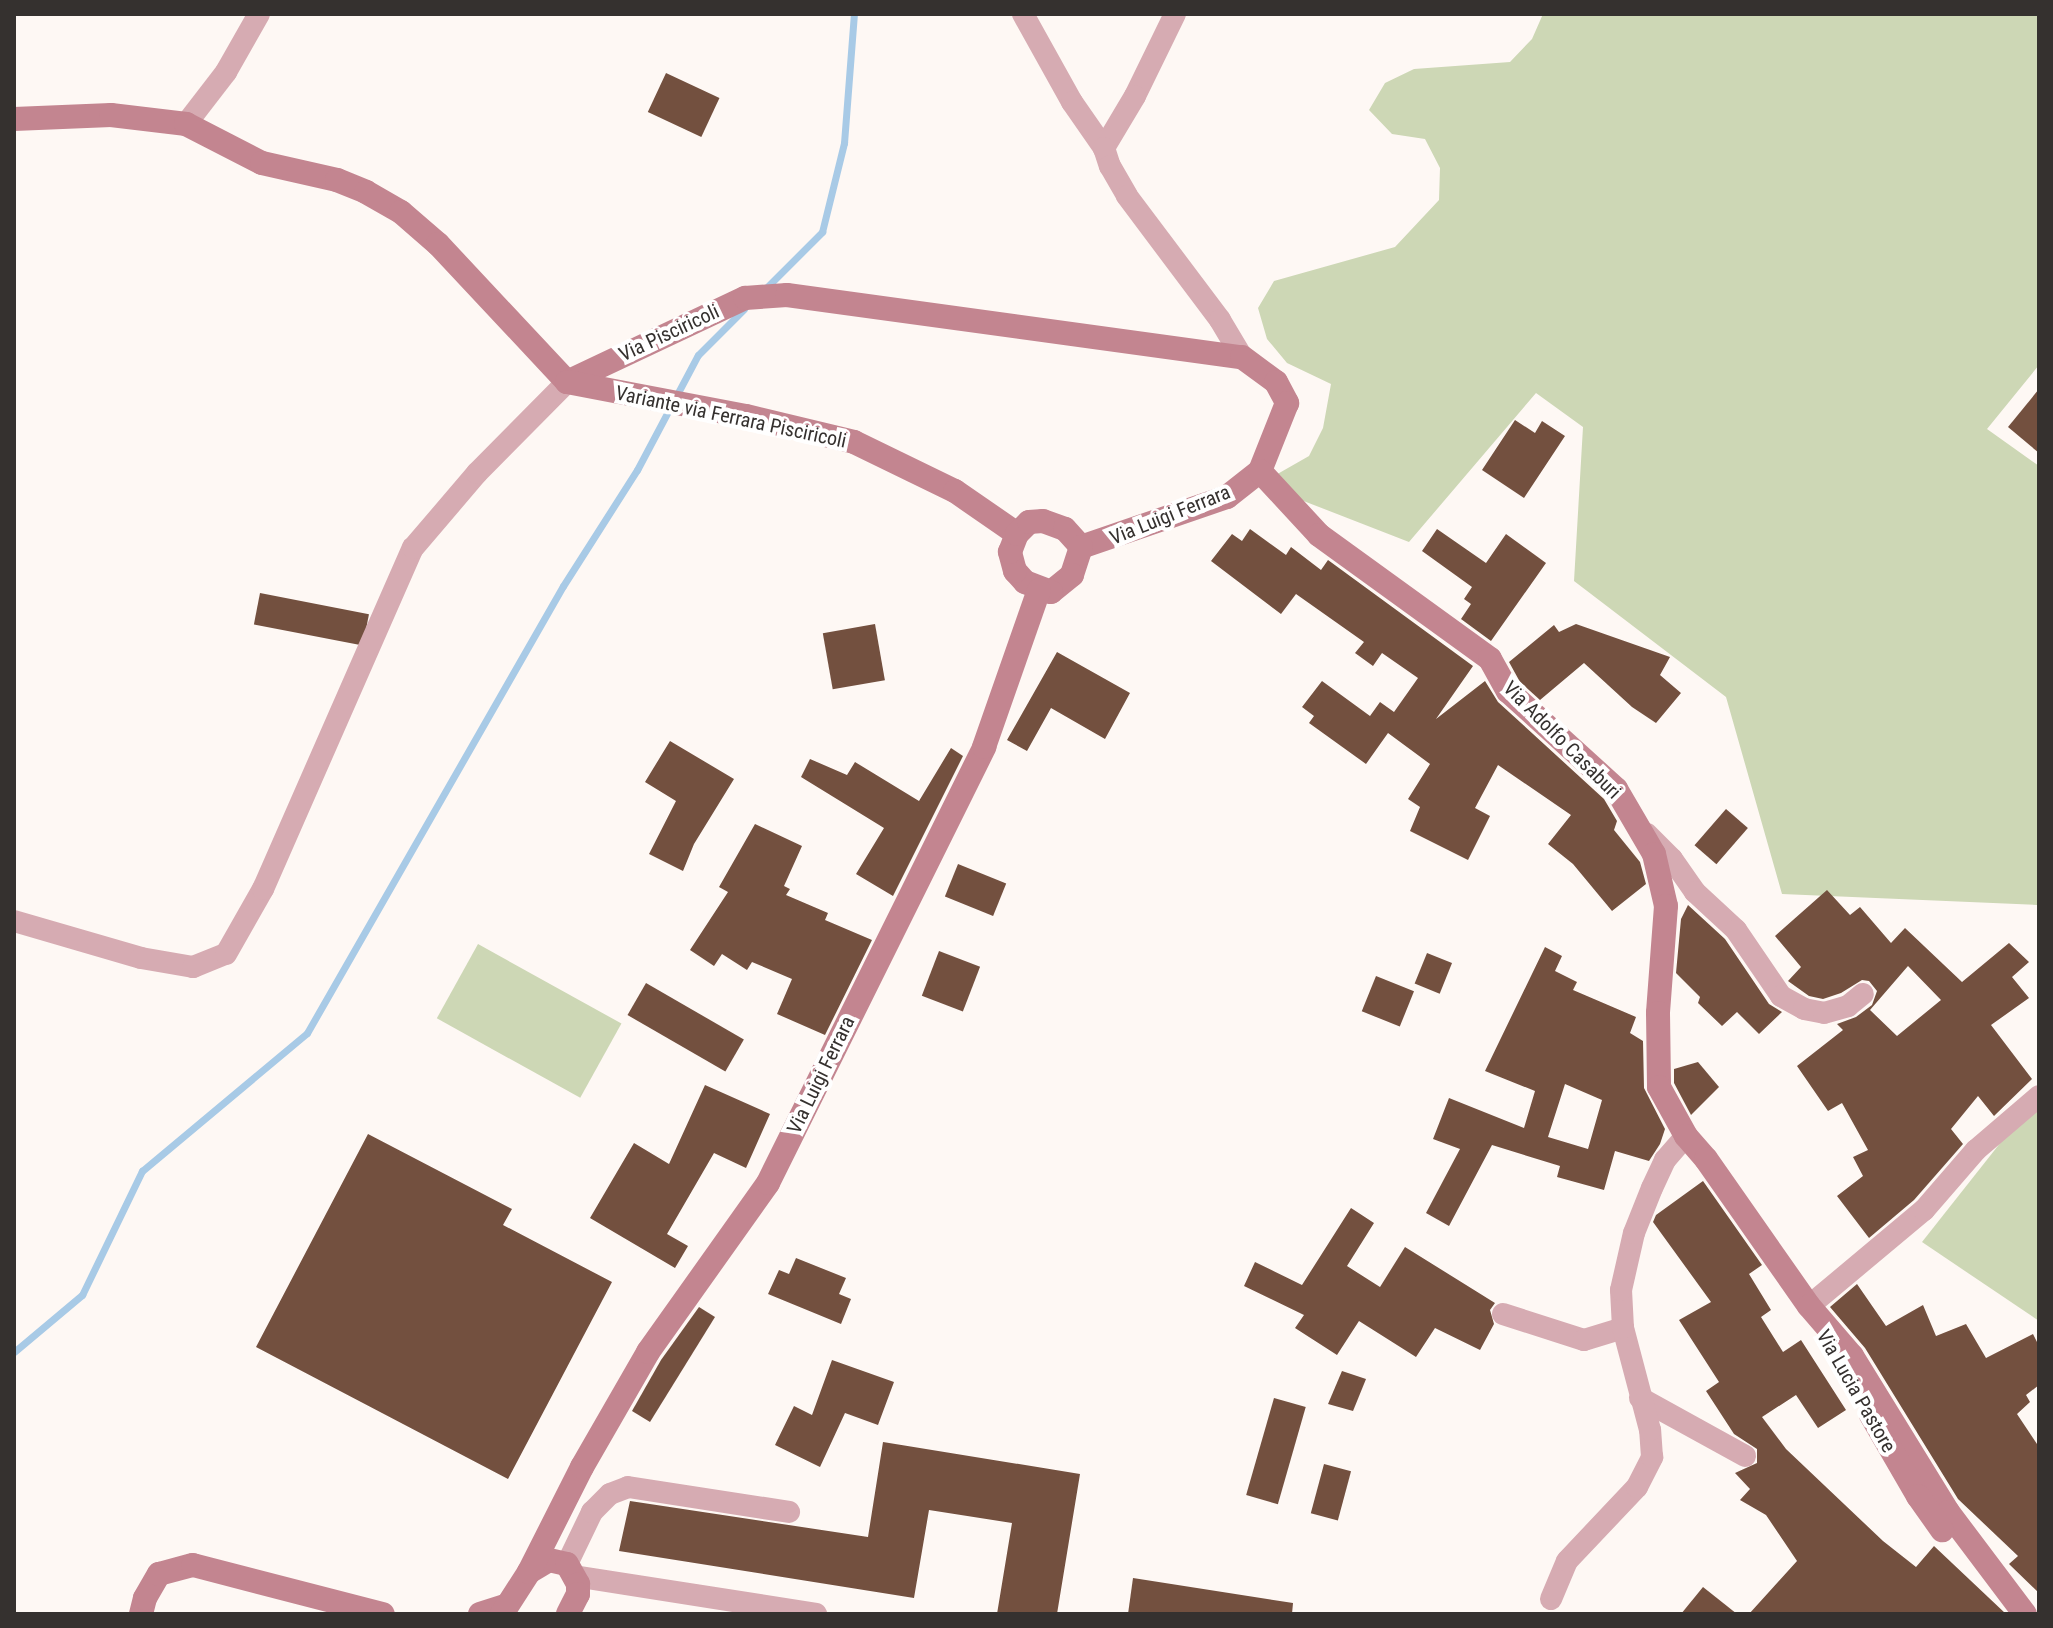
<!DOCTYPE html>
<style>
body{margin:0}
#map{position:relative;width:2053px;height:1628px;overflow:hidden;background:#fef8f4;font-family:"Roboto Condensed",sans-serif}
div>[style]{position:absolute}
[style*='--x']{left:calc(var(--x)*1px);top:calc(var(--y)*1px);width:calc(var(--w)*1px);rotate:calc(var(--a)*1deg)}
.green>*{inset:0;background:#cdd7b5;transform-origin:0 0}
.stream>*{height:7px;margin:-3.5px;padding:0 3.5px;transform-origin:3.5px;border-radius:3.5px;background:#a8cae6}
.building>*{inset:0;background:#73503f;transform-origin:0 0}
.street>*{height:22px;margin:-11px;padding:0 11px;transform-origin:11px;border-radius:11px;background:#d6abb2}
.secondary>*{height:24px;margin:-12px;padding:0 12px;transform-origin:12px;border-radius:12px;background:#c38590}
span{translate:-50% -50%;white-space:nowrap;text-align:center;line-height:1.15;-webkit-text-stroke:8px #fff;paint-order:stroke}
.street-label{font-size:20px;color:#35312f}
.frame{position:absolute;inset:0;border:16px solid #35312f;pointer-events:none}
</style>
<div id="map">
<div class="green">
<i style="clip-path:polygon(1543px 14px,2039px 14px,2039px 365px,1987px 429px,2039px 466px,2039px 922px,2037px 905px,1782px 894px,1726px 697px,1574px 581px,1583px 427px,1536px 393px,1409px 542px,1260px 484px,1309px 456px,1323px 428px,1331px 384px,1287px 363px,1267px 339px,1258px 308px,1274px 281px,1395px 247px,1439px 200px,1440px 168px,1425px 139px,1392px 134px,1369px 110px,1385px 83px,1414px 69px,1510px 62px,1532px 39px)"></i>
<i style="left:478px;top:944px;width:164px;height:85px;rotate:29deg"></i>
<i style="clip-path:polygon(2039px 1094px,2039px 1321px,1922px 1242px)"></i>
</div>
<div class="stream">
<i style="--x:765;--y:289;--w:81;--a:-45"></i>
<i style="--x:822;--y:232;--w:92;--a:-76.1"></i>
<i style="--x:844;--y:143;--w:129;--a:-85.6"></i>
<i style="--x:14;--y:1352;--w:89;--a:-40"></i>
<i style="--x:82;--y:1295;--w:138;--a:-64.2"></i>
<i style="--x:142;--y:1171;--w:215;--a:-39.9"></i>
<i style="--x:307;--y:1033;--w:515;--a:-60.2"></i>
<i style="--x:563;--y:586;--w:138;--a:-57.5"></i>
<i style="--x:637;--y:470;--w:130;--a:-62.1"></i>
<i style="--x:698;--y:355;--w:65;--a:-45"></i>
</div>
<div class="building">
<i style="left:666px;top:73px;width:59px;height:43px;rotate:25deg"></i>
<i style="clip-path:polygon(2039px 389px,2039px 453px,2008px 427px)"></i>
<i style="clip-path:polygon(1515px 420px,1535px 433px,1542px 421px,1565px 436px,1524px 498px,1482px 470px)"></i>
<i style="clip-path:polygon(1250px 529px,1286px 555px,1291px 547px,1321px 570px,1328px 560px,1473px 666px,1436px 719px,1485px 681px,1498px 702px,1604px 799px,1617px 821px,1614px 830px,1640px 862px,1646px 884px,1612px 911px,1573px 864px,1548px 844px,1571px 815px,1498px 765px,1475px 808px,1490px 816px,1468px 860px,1410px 831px,1420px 807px,1408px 799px,1430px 764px,1388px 733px,1366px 764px,1309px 723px,1314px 716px,1302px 707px,1322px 681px,1370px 716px,1380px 702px,1394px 712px,1418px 678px,1382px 653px,1373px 666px,1355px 653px,1364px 642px,1296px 594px,1281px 614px,1211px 561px,1232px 534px,1242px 541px)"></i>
<i style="clip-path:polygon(1437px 529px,1486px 563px,1506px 534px,1546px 563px,1491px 641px,1461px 619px,1471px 604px,1464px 599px,1472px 587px,1422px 551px)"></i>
<i style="left:260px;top:593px;width:111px;height:32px;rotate:11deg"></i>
<i style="left:875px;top:624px;width:57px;height:53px;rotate:80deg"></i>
<i style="clip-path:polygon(1576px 624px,1670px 657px,1660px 675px,1681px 693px,1656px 723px,1632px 707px,1584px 663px,1540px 700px,1520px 682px,1509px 662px,1554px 625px,1559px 632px)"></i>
<i style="clip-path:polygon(1057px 652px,1130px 693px,1105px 739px,1051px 708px,1027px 751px,1007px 740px)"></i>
<i style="clip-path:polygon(670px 741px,734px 779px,694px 844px,683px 871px,649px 854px,676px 801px,645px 782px)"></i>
<i style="clip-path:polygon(951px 748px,963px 756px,893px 896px,856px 874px,884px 828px,801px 777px,810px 759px,847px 775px,855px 762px,919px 801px)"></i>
<i style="left:1726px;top:809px;width:29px;height:48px;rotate:41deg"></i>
<i style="clip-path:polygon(755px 824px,802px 846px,784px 886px,790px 889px,786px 895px,828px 913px,825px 920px,872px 940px,825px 1035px,777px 1014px,792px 979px,752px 962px,747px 970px,722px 954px,714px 966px,690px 950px,728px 892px,719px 887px)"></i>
<i style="left:958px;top:864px;width:52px;height:35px;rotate:22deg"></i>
<i style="clip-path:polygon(evenodd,1827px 890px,1850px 915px,1860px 907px,1891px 943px,1905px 928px,1962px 982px,2009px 943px,2029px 962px,2012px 977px,2029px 998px,1991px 1025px,2032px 1079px,1994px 1116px,1978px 1096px,1951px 1129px,1963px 1144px,1914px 1200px,1869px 1238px,1837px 1196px,1863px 1176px,1853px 1157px,1868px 1150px,1842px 1103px,1828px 1111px,1797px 1066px,1843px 1030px,1837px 1024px,1856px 1017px,1872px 1005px,1877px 991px,1869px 981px,1862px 980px,1841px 993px,1823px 999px,1809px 996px,1788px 981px,1801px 967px,1775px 936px,1827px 890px,1908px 966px,1941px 1000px,1897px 1036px,1870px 1010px,1908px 966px)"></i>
<i style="clip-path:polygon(1688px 905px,1725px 939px,1769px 1004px,1782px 1012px,1759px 1034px,1737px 1012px,1722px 1026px,1698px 1003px,1700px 997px,1676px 973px,1681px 919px)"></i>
<i style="clip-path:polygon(evenodd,1545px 947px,1562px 956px,1555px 971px,1577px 982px,1573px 990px,1636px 1017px,1630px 1033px,1643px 1041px,1644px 1088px,1665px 1129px,1660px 1144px,1649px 1161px,1615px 1151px,1604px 1190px,1557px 1177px,1560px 1166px,1492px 1145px,1449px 1226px,1426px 1213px,1460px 1149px,1433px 1139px,1449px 1098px,1524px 1128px,1535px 1091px,1485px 1071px,1545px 947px,1565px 1084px,1602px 1100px,1588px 1149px,1548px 1137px,1565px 1084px)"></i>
<i style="left:939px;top:951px;width:44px;height:48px;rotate:21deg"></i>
<i style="left:1427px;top:953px;width:27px;height:33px;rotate:22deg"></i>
<i style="left:1376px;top:976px;width:41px;height:38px;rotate:22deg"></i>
<i style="left:646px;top:983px;width:113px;height:37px;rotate:30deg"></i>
<i style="clip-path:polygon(1698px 1062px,1719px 1087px,1691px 1115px,1674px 1083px,1674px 1069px)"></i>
<i style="clip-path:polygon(705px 1085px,770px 1114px,746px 1168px,714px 1153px,667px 1234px,688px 1246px,675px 1268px,590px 1218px,634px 1143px,669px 1164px)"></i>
<i style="clip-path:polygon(368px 1134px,512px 1209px,503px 1225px,612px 1282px,508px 1479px,256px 1347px)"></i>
<i style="clip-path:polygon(1703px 1181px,1762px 1265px,1749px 1274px,1771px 1310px,1761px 1317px,1783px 1352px,1801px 1340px,1846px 1410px,1818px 1428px,1796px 1395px,1762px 1417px,1786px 1449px,1883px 1541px,1916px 1567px,1934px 1546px,2006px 1614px,1749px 1614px,1797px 1561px,1766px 1515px,1740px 1500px,1750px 1489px,1735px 1473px,1757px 1463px,1757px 1449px,1734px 1434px,1706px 1391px,1719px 1382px,1679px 1320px,1711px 1302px,1653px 1222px,1656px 1215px)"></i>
<i style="clip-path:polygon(1351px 1208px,1374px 1223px,1347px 1266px,1380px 1287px,1405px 1247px,1495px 1303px,1490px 1310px,1494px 1324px,1480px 1350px,1435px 1328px,1416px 1357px,1359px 1321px,1337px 1355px,1295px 1328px,1304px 1315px,1244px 1286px,1255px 1262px,1302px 1285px)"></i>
<i style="clip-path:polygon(796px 1258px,846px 1278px,839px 1294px,851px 1299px,841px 1324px,768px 1294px,779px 1270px,789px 1274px)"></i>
<i style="clip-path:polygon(1857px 1284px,1886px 1326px,1923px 1305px,1936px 1336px,1966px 1324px,1986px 1358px,2033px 1334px,2039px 1346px,2039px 1385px,2026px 1395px,2030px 1402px,2017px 1414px,2039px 1447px,2039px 1593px,2009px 1564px,2018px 1556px,1958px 1499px,1865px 1348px,1830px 1307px)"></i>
<i style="clip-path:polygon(699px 1307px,715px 1317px,650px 1422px,632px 1411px,661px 1360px)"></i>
<i style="clip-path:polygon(832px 1360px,894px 1382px,878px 1425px,845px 1413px,820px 1467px,775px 1445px,794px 1406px,812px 1415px)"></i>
<i style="clip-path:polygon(1342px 1371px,1366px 1379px,1353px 1411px,1328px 1404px)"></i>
<i style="left:1274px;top:1398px;width:33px;height:101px;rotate:16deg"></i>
<i style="clip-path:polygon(883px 1442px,1080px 1474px,1057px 1614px,997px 1614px,1012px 1523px,929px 1510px,914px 1598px,619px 1551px,630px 1501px,868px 1537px)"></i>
<i style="left:1324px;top:1464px;width:28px;height:51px;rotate:15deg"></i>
<i style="clip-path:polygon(1133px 1578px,1293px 1603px,1292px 1614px,1128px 1614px)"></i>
<i style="clip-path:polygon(1703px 1587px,1737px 1614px,1681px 1614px)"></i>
</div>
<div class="street">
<i style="--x:1023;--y:14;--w:101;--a:60.9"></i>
<i style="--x:1072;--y:102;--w:56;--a:55.2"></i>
<i style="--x:1175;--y:14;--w:91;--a:116"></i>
<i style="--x:1135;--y:96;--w:61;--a:120.8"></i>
<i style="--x:1104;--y:148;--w:19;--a:72"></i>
<i style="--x:1110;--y:166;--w:34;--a:60"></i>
<i style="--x:1127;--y:196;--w:155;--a:53.1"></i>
<i style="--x:1220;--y:320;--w:43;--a:59.3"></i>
<i style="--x:186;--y:124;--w:66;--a:-52.4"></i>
<i style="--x:226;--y:72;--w:67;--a:-60.4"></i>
<i style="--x:1647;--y:834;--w:35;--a:45"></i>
<i style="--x:1672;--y:859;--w:40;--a:55.1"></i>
<i style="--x:1695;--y:892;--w:56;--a:42.8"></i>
<i style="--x:1736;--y:930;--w:80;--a:55.7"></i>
<i style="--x:1781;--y:996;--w:26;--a:29"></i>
<i style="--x:1804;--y:1009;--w:20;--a:11"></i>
<i style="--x:1824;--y:1013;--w:25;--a:-16"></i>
<i style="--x:1848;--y:1006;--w:19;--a:-39"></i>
<i style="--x:14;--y:921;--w:132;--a:16.2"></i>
<i style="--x:141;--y:958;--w:53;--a:9.8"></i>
<i style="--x:193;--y:967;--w:35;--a:-22"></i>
<i style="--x:226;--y:954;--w:75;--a:-60.4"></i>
<i style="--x:263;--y:889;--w:373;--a:-66.3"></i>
<i style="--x:413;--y:548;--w:99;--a:-49.5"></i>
<i style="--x:477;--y:473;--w:128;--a:-45.3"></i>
<i style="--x:1809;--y:1306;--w:150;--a:-39.9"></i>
<i style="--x:1924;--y:1210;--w:79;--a:-49.1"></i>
<i style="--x:1976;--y:1150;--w:83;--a:-40.6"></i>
<i style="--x:1503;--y:1314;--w:85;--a:17.8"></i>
<i style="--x:1584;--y:1340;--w:41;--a:-17.1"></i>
<i style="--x:1640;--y:1398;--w:120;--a:28.9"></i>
<i style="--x:567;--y:1564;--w:58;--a:-64.3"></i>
<i style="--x:592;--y:1512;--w:25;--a:-45"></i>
<i style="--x:610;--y:1494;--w:19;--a:-21"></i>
<i style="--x:628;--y:1487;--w:163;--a:8.8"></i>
<i style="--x:574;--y:1576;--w:245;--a:8.9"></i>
<i style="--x:1551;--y:1599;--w:41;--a:-67.2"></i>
<i style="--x:1567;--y:1561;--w:102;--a:-46.6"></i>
<i style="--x:1637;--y:1487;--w:34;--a:-63"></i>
<i style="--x:1652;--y:1457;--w:27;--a:-94"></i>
<i style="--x:1650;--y:1430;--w:106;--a:-104.8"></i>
<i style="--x:1623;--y:1328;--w:38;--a:-93"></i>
<i style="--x:1621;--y:1290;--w:58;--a:-77.2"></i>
<i style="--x:1634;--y:1233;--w:48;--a:-68.2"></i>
<i style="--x:1652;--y:1188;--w:31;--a:-65"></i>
<i style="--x:1665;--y:1160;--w:32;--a:-49"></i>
</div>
<div class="secondary">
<i style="--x:14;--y:119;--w:97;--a:-2.4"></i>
<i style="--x:111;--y:115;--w:76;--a:6.8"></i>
<i style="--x:186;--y:124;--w:85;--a:27.2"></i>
<i style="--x:262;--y:163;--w:77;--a:12.8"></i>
<i style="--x:337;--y:180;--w:31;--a:22"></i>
<i style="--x:366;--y:192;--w:40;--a:29.7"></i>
<i style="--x:401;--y:212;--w:49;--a:40.9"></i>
<i style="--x:438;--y:244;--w:189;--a:46.9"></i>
<i style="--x:567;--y:382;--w:197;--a:-25.3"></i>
<i style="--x:745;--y:298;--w:42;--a:-4.1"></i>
<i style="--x:787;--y:295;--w:459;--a:7.8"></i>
<i style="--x:1242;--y:357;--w:42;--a:36.3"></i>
<i style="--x:1276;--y:382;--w:24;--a:62"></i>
<i style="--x:1287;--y:403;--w:73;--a:111.7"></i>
<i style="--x:1260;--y:471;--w:42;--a:141.8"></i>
<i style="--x:1227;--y:497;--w:154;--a:161.1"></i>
<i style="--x:567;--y:382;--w:182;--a:10.8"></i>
<i style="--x:746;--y:416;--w:111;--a:13.5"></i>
<i style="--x:854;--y:442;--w:112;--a:25.9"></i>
<i style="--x:955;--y:491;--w:75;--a:34.7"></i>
<i style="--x:1260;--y:471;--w:87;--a:47.3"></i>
<i style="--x:1319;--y:535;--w:211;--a:35.9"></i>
<i style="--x:1490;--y:659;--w:37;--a:61"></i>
<i style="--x:1508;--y:691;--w:146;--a:42.2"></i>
<i style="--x:1616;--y:789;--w:75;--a:59.7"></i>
<i style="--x:1654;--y:854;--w:53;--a:77"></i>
<i style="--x:1666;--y:906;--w:107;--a:94.3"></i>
<i style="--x:1658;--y:1013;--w:74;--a:89.2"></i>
<i style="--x:1659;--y:1087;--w:56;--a:61.1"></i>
<i style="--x:1686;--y:1136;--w:30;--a:49"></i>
<i style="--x:1706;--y:1159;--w:179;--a:55"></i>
<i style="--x:1809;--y:1306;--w:66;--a:49.3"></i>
<i style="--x:1852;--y:1356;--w:183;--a:58.4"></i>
<i style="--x:1948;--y:1512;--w:128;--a:53"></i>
<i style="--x:1043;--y:521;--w:23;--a:20"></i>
<i style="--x:1065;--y:529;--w:24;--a:48"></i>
<i style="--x:1081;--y:547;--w:29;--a:108"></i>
<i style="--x:1072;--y:575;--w:27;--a:141"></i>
<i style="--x:1051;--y:592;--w:28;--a:-159"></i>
<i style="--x:1025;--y:582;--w:15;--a:-132"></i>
<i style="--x:1015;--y:571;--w:20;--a:-105"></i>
<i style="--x:1010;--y:552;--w:19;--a:-69"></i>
<i style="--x:1017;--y:534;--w:17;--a:-45"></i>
<i style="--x:1029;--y:522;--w:14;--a:-4"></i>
<i style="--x:1871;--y:1415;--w:94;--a:59.9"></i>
<i style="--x:1918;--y:1496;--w:42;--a:54.8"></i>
<i style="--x:529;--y:1572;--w:23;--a:-31"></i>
<i style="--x:549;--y:1560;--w:18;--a:13"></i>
<i style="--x:567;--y:1564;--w:23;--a:61"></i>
<i style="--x:578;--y:1584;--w:10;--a:90"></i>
<i style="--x:578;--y:1594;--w:22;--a:117"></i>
<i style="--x:141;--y:1614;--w:16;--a:-76"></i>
<i style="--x:145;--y:1598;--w:28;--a:-60"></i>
<i style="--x:159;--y:1574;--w:35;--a:-15"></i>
<i style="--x:193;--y:1565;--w:196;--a:14.5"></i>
<i style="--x:480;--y:1614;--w:28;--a:-18"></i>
<i style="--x:502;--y:1614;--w:50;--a:-57.3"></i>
<i style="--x:529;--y:1572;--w:118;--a:-63.2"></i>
<i style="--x:582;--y:1467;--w:133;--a:-60.1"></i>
<i style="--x:648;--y:1352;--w:207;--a:-54.6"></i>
<i style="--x:768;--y:1183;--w:487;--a:-63.6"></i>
<i style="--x:984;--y:747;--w:166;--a:-70.7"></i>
</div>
<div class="street-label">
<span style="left:669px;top:333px;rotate:-25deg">Via Pisciricoli</span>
<span style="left:731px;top:417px;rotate:12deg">Variante via Ferrara Pisciricoli</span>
<span style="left:1170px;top:515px;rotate:-22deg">Via Luigi Ferrara</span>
<span style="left:1562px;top:740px;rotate:45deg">Via Adolfo Casaburi</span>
<span style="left:821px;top:1075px;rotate:-64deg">Via Luigi Ferrara</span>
<span style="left:1856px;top:1391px;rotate:60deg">Via Lucia Pastore</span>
</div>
<div class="frame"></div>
</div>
